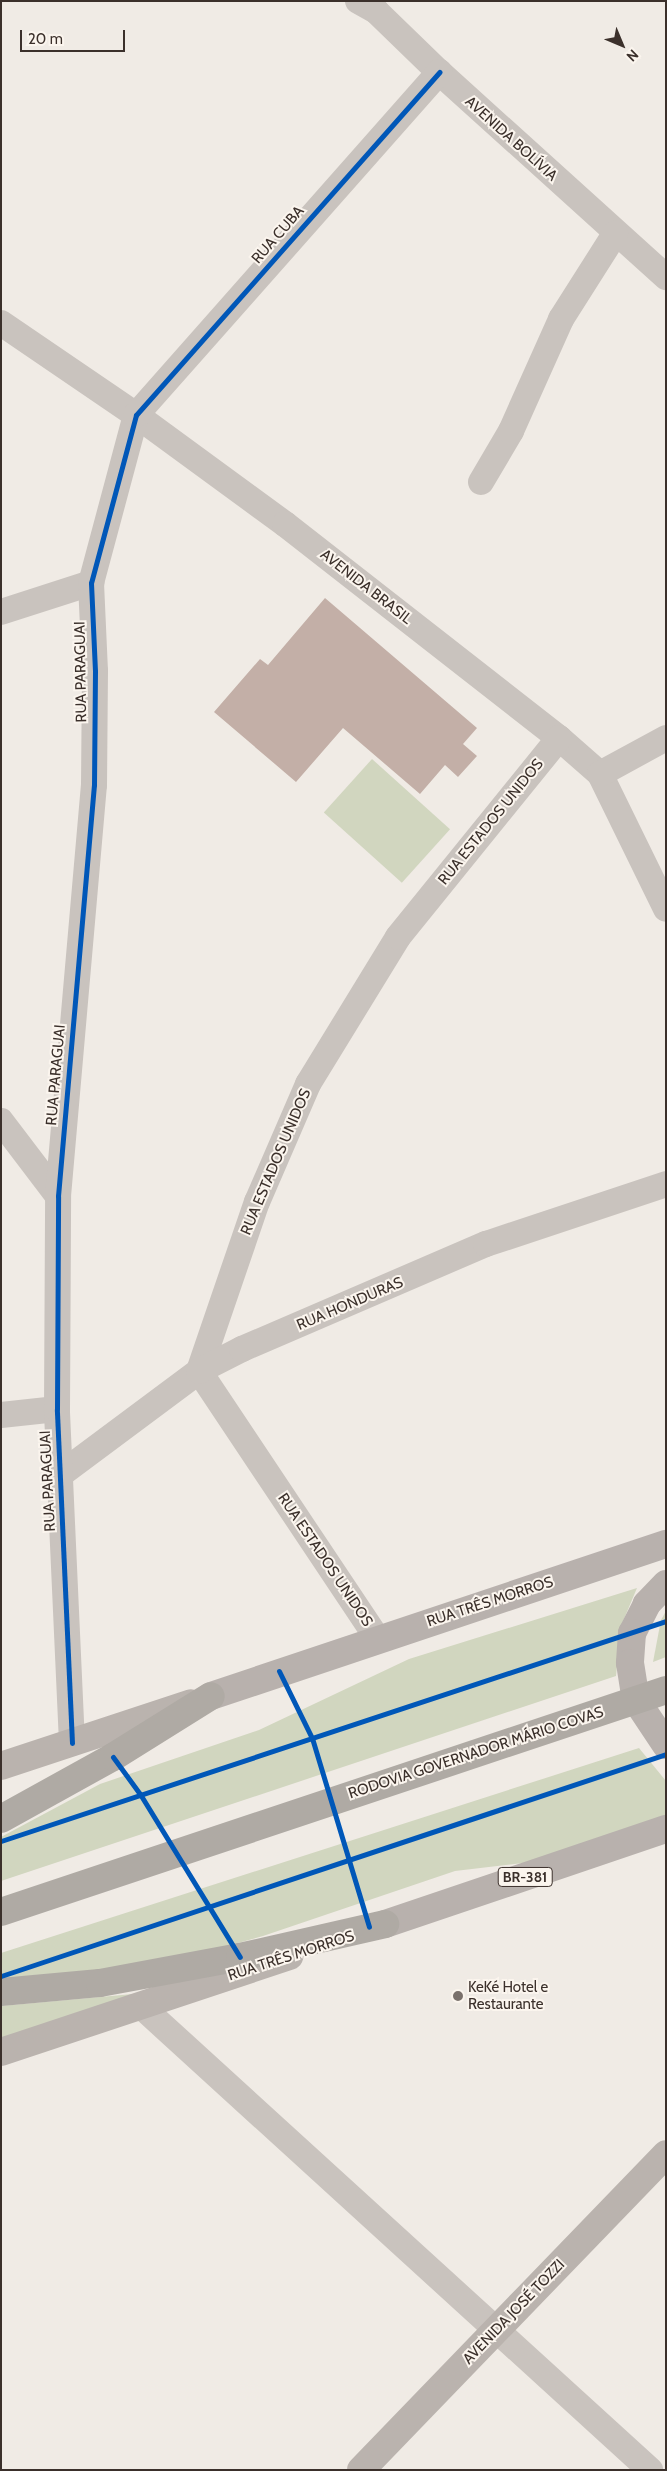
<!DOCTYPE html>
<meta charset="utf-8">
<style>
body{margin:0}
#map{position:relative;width:667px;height:2471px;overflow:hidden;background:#f0ebe5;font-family:Cabin,sans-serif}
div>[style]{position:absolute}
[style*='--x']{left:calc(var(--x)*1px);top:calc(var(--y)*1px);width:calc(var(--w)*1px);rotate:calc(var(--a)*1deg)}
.green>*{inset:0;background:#d1d6bf;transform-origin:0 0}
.building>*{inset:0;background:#c3afa7}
.street>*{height:26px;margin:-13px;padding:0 13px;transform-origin:13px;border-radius:13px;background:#c9c3be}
.secondary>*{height:28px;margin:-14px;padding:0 14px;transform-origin:14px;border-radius:14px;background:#bab3ae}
.primary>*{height:28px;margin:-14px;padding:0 14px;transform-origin:14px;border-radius:14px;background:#b8b1ad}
.highway>*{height:28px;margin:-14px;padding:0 14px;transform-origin:14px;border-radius:14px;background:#afaaa4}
.cycleway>*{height:5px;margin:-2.5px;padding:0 2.5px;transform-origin:2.5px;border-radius:2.5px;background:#0057b8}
.dots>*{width:14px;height:14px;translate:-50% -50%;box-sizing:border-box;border:2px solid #fbf5ee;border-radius:50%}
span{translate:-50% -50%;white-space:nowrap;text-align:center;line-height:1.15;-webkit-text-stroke:4px #fbf5ee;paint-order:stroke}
.shield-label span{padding:1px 4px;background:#fbf5ee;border:1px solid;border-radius:4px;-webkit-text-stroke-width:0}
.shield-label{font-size:14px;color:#3b302b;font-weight:700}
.street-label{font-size:15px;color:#3b302b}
.poi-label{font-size:15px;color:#3b302b}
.left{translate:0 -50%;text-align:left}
.frame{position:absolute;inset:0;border:2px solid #3b302b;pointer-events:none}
.north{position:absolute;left:597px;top:20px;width:50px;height:50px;-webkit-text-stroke:4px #fbf5ee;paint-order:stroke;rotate:135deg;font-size:14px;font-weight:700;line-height:20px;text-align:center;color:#3b302b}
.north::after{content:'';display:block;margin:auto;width:18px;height:22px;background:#3b302b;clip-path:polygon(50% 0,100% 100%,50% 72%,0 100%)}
.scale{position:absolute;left:20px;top:30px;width:105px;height:22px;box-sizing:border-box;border:2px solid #3b302b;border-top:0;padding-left:6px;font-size:15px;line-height:18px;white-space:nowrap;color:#3b302b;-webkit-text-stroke:4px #fbf5ee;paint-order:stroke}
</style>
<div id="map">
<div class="green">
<i style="left:372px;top:759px;width:105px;height:72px;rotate:42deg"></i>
<i style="clip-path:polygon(637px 1588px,621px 1626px,616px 1676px,1px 1881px,1px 1837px,100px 1784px,259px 1730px,409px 1659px)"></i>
<i style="clip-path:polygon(666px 1611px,666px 1657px,653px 1662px,661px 1620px)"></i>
<i style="clip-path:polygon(639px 1748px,666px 1781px,666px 1819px,541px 1861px,455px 1871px,263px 1936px,173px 1961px,1px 1982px,1px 1953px)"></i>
<i style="clip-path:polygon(144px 1993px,1px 2040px,1px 2006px)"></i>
</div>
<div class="building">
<i style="clip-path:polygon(325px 598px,477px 728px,463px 744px,477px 756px,458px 777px,445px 765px,420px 794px,343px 728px,296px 782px,214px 712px,260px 659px,268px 665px)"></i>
</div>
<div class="street">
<i style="--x:358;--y:1;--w:21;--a:29"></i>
<i style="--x:376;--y:11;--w:88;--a:44.1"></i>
<i style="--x:439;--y:72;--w:306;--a:42.1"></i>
<i style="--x:1;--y:323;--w:163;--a:34.3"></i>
<i style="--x:136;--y:415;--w:185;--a:36.2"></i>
<i style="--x:285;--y:524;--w:348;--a:38"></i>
<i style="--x:559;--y:738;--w:55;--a:41.3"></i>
<i style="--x:600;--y:774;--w:150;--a:63.9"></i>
<i style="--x:481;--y:482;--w:59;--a:-59.5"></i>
<i style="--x:511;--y:431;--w:123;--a:-65.9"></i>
<i style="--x:561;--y:319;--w:101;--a:-57.6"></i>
<i style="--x:1;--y:612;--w:95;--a:-17.9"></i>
<i style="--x:600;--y:774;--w:75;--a:-28.6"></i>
<i style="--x:1;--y:1121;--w:94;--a:52.8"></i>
<i style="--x:199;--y:1371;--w:179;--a:-71.1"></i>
<i style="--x:257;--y:1202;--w:129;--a:-66.6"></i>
<i style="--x:308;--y:1084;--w:172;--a:-58.5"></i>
<i style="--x:398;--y:937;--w:256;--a:-51"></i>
<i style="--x:199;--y:1371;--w:321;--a:56.3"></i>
<i style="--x:1;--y:1415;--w:56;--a:-6.1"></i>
<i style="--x:61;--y:1474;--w:172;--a:-36.7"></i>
<i style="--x:199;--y:1371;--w:48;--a:-27.1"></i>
<i style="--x:242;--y:1349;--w:266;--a:-23.3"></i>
<i style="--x:486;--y:1244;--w:190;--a:-18.4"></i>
<i style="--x:72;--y:1743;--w:334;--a:-92.6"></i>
<i style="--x:57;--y:1409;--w:213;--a:-89.7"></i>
<i style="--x:58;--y:1196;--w:413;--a:-85"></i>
<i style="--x:94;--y:785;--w:114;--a:-89.5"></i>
<i style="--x:95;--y:671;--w:88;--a:-92.6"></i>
<i style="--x:91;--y:583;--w:174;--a:-75"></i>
<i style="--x:136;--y:415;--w:458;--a:-48.5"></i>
<i style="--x:141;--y:2006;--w:689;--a:42.35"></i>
</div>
<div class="secondary">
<i style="--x:1;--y:1766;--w:200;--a:-18.3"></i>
<i style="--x:1;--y:2052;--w:304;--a:-18.4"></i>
<i style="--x:361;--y:2470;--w:439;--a:-46"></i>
</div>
<div class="primary">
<i style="--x:666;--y:1584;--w:28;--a:134"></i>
<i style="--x:647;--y:1604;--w:33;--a:117"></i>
<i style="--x:632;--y:1633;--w:30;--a:94"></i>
<i style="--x:630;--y:1663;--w:37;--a:81"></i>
<i style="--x:636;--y:1700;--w:54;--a:56.3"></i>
<i style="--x:211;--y:1696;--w:480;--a:-18.5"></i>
<i style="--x:385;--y:1924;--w:297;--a:-18.7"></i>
</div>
<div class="highway">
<i style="--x:1;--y:1819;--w:128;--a:-29"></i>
<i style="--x:113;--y:1757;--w:115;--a:-31.9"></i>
<i style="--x:1;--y:1912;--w:701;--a:-18.46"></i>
<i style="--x:1;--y:1992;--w:99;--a:-5.2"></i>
<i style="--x:100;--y:1983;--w:142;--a:-10.5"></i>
<i style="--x:240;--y:1957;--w:149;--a:-12.8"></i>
</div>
<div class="cycleway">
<i style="--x:279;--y:1671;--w:75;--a:63.8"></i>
<i style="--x:312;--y:1738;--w:197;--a:73.2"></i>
<i style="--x:72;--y:1743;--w:334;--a:-92.6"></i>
<i style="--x:57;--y:1409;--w:213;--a:-89.7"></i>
<i style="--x:58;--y:1196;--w:413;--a:-85"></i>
<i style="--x:94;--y:785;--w:114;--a:-89.5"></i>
<i style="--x:95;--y:671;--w:88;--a:-92.6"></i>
<i style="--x:91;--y:583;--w:174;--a:-75"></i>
<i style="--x:136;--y:415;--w:458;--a:-48.5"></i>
<i style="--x:113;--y:1757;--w:46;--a:53.9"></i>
<i style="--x:140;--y:1794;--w:191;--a:58.5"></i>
<i style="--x:1;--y:1841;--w:700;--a:-18.31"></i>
<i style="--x:1;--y:1976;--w:701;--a:-18.46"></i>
</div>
<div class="dots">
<i style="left:458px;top:1996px;background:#7a716c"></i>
</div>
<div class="shield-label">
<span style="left:525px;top:1877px">BR-381</span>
</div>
<div class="street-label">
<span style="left:511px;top:139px;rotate:42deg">AVENIDA BOLÍVIA</span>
<span style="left:278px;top:235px;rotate:-49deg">RUA CUBA</span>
<span style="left:366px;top:587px;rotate:38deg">AVENIDA BRASIL</span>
<span style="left:81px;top:672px;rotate:-91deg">RUA PARAGUAI</span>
<span style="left:491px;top:822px;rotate:-51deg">RUA ESTADOS UNIDOS</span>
<span style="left:56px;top:1075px;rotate:-85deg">RUA PARAGUAI</span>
<span style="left:276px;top:1162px;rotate:-67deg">RUA ESTADOS UNIDOS</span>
<span style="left:350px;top:1304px;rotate:-23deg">RUA HONDURAS</span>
<span style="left:48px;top:1481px;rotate:-93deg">RUA PARAGUAI</span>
<span style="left:325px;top:1560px;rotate:56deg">RUA ESTADOS UNIDOS</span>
<span style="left:490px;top:1602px;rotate:-18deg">RUA TRÊS MORROS</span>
<span style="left:476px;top:1753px;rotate:-18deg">RODOVIA GOVERNADOR MÁRIO COVAS</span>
<span style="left:291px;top:1956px;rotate:-18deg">RUA TRÊS MORROS</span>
<span style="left:514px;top:2312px;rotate:-46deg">AVENIDA JOSÉ TOZZI</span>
</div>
<div class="poi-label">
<span class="left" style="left:468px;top:1996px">KeKé Hotel e<br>Restaurante</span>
</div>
<div class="frame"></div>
<div class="north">N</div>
<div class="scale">20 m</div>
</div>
